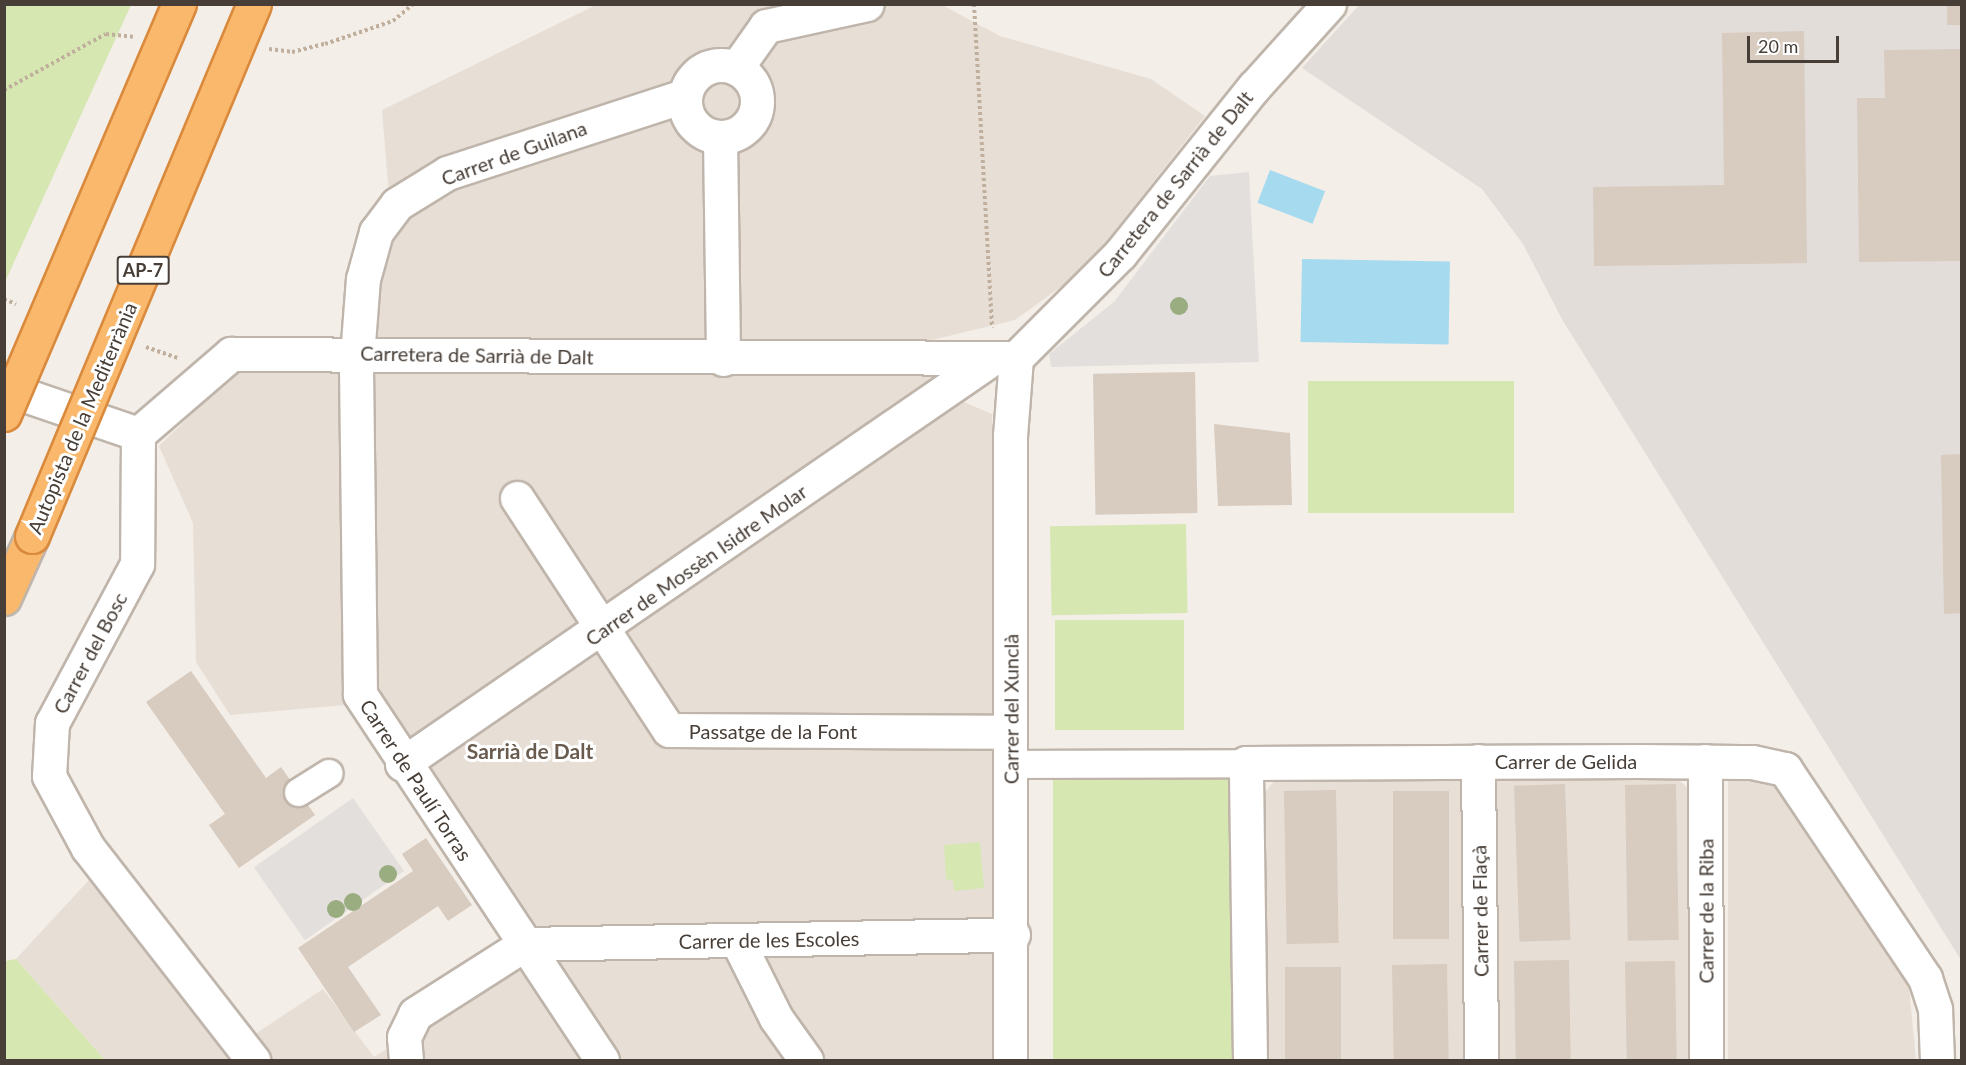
<!DOCTYPE html>
<meta charset="utf-8">
<style>
body{margin:0}
#map{position:relative;width:1966px;height:1065px;overflow:hidden;background:#f3eee8;font-family:Lato,sans-serif}
div>[style]{position:absolute}
[style*='--x']{left:calc(var(--x)*1px);top:calc(var(--y)*1px);width:calc(var(--w)*1px);rotate:calc(var(--a)*1deg)}
.residential>*{inset:0;background:#e7dfd6}
.industrial>*{inset:0;background:#e3ddd9}
.green>*{inset:0;background:#d6e7b2;transform-origin:0 0}
.parking>*{inset:0;background:#e2dfdc;transform-origin:0 0}
.water>*{inset:0;background:#a6dbef;transform-origin:0 0}
.building>*{inset:0;background:#d8cbc0;transform-origin:0 0}
.path>*{height:4px;margin-top:-2px;transform-origin:0;background:repeating-linear-gradient(90deg,#c0af9c 0 3px,transparent 0 6px)}
.roads{filter:drop-shadow(2px 0 #bfb5ab) drop-shadow(-2px 0 #bfb5ab) drop-shadow(0 2px #bfb5ab) drop-shadow(0 -2px #bfb5ab)}
.pedestrian>*{height:27px;margin:-13.5px;padding:0 13.5px;transform-origin:13.5px;border-radius:13.5px;background:#fff}
.minor>*{height:33px;margin:-16.5px;padding:0 16.5px;transform-origin:16.5px;border-radius:16.5px;background:#fff}
.minor>.ring{margin:-16.5px;padding:0;box-sizing:content-box;background:none;border:33px solid #fff;border-radius:50%}
.motorway>*{height:33px;margin:-16.5px;padding:0 16.5px;transform-origin:16.5px;border-radius:16.5px;background:#fab86c}
.bridges{filter:drop-shadow(2px 0 #da8a3c) drop-shadow(-2px 0 #da8a3c) drop-shadow(0 2px #da8a3c) drop-shadow(0 -2px #da8a3c)}
.motorway-bridge>*{height:33px;margin:-16.5px;padding:0 16.5px;transform-origin:16.5px;border-radius:16.5px;background:#fab86c}
.trees>*{width:18px;height:18px;margin:-9px;border-radius:50%;background:#9aad80}
span{translate:-50% -50%;white-space:nowrap;text-align:center;line-height:1.15;-webkit-text-stroke:6px #fff;paint-order:stroke}
.shield-label span{padding:2px 4px;background:#fff;border:2px solid;border-radius:4px;-webkit-text-stroke-width:0}
.shield-label{font-size:18px;color:#473e37;font-weight:700}
.street-label{font-size:20px;color:#473e37}
.neighbourhood-label{font-size:21px;color:#695b4e;font-weight:700}
.frame{position:absolute;inset:0;border:6px solid #473e37;pointer-events:none}
.scale{position:absolute;left:1747px;top:36px;width:92px;height:27px;box-sizing:border-box;border:3px solid #473e37;border-top:0;padding-left:8px;font-size:18px;line-height:21px;white-space:nowrap;color:#473e37;-webkit-text-stroke:4px #fff;paint-order:stroke}
</style>
<div id="map">
<div class="residential">
<i style="clip-path:polygon(596px 5px,942px 5px,1000px 36px,1151px 79px,1205px 116px,1084px 270px,1015px 320px,928px 341px,373px 342px,372px 279px,391px 221px,382px 110px)"></i>
<i style="clip-path:polygon(938px 367px,944px 380px,408px 744px,380px 702px,230px 715px,196px 662px,193px 523px,159px 446px,235px 372px)"></i>
<i style="clip-path:polygon(959px 400px,992px 414px,995px 1060px,105px 1060px,16px 959px,89px 880px,228px 1052px,323px 989px,374px 1057px,509px 969px,550px 956px,423px 765px)"></i>
<i style="clip-path:polygon(1669px 771px,1691px 791px,1693px 1060px,1262px 1060px,1262px 796px,1280px 774px)"></i>
<i style="clip-path:polygon(1765px 771px,1804px 800px,1908px 977px,1916px 1060px,1728px 1060px,1728px 780px)"></i>
</div>
<div class="industrial">
<i style="clip-path:polygon(1359px 5px,1961px 5px,1961px 960px,1563px 321px,1523px 244px,1482px 189px,1302px 68px)"></i>
</div>
<div class="green">
<i style="clip-path:polygon(5px 4px,131px 5px,5px 282px,4px 5px)"></i>
<i style="left:1308px;top:381px;width:206px;height:132px"></i>
<i style="left:1186px;top:524px;width:89px;height:136px;rotate:89deg"></i>
<i style="left:1055px;top:620px;width:129px;height:110px"></i>
<i style="left:1232px;top:775px;width:285px;height:179px;rotate:90deg"></i>
<i style="clip-path:polygon(980px 842px,984px 888px,954px 891px,953px 881px,946px 879px,944px 845px)"></i>
<i style="clip-path:polygon(16px 959px,105px 1060px,5px 1060px,5px 961px)"></i>
</div>
<div class="parking">
<i style="clip-path:polygon(1249px 172px,1259px 362px,1051px 367px,1049px 354px,1114px 302px,1210px 176px)"></i>
<i style="left:353px;top:798px;width:89px;height:121px;rotate:55deg"></i>
</div>
<div class="water">
<i style="left:1270px;top:170px;width:59px;height:35px;rotate:21deg"></i>
<i style="left:1302px;top:259px;width:148px;height:83px;rotate:1deg"></i>
</div>
<div class="building">
<i style="left:1947px;top:4px;width:15px;height:21px"></i>
<i style="clip-path:polygon(1804px 31px,1807px 263px,1594px 266px,1593px 187px,1724px 185px,1722px 33px)"></i>
<i style="clip-path:polygon(1962px 49px,1962px 261px,1859px 262px,1857px 98px,1885px 98px,1884px 50px)"></i>
<i style="left:1195px;top:372px;width:141px;height:102px;rotate:89deg"></i>
<i style="clip-path:polygon(1214px 424px,1290px 433px,1292px 505px,1218px 506px)"></i>
<i style="clip-path:polygon(1962px 454px,1962px 613px,1944px 614px,1941px 455px)"></i>
<i style="clip-path:polygon(191px 671px,266px 778px,281px 767px,315px 815px,239px 868px,209px 825px,225px 814px,146px 702px)"></i>
<i style="left:1565px;top:784px;width:156px;height:51px;rotate:88deg"></i>
<i style="left:1676px;top:784px;width:156px;height:51px;rotate:89deg"></i>
<i style="left:1336px;top:790px;width:153px;height:52px;rotate:89deg"></i>
<i style="left:1393px;top:791px;width:56px;height:148px"></i>
<i style="clip-path:polygon(426px 838px,472px 905px,448px 921px,438px 906px,348px 967px,381px 1015px,354px 1032px,298px 948px,413px 871px,402px 854px)"></i>
<i style="left:1569px;top:960px;width:100px;height:55px;rotate:89deg"></i>
<i style="left:1675px;top:961px;width:99px;height:50px;rotate:89deg"></i>
<i style="left:1447px;top:964px;width:96px;height:55px;rotate:89deg"></i>
<i style="left:1285px;top:967px;width:56px;height:93px"></i>
</div>
<div class="path">
<i style="--x:974;--y:4;--w:324;--a:86.8"></i>
<i style="--x:269;--y:49;--w:23;--a:7"></i>
<i style="--x:292;--y:52;--w:34;--a:-14"></i>
<i style="--x:325;--y:44;--w:72;--a:-18.7"></i>
<i style="--x:393;--y:21;--w:26;--a:-40"></i>
<i style="--x:4;--y:90;--w:116;--a:-28.8"></i>
<i style="--x:106;--y:34;--w:27;--a:6"></i>
<i style="--x:4;--y:299;--w:13;--a:23"></i>
<i style="--x:146;--y:347;--w:34;--a:19"></i>
</div>
<div class="roads">
<div class="pedestrian">
<i style="--x:1011;--y:764;--w:235;--a:-0.2"></i>
<i style="--x:298;--y:792;--w:36;--a:-32"></i>
</div>
<div class="minor">
<i class="ring" style="left:685px;top:65px;width:39px;height:39px"></i>
<i style="--x:737;--y:67;--w:50;--a:-54.7"></i>
<i style="--x:766;--y:26;--w:103;--a:-12.3"></i>
<i style="--x:720;--y:138;--w:221;--a:89.2"></i>
<i style="--x:1016;--y:358;--w:147;--a:-45"></i>
<i style="--x:1120;--y:254;--w:214;--a:-51.3"></i>
<i style="--x:1254;--y:87;--w:112;--a:-47.9"></i>
<i style="--x:4;--y:388;--w:142;--a:18.9"></i>
<i style="--x:138;--y:434;--w:123;--a:-40.7"></i>
<i style="--x:231;--y:354;--w:785;--a:0.29"></i>
<i style="--x:138;--y:434;--w:130;--a:90.4"></i>
<i style="--x:137;--y:564;--w:180;--a:118.1"></i>
<i style="--x:52;--y:723;--w:53;--a:93.2"></i>
<i style="--x:49;--y:776;--w:82;--a:61.6"></i>
<i style="--x:88;--y:848;--w:269;--a:52.1"></i>
<i style="--x:517;--y:498;--w:277;--a:56.8"></i>
<i style="--x:669;--y:730;--w:341;--a:0.3"></i>
<i style="--x:1478;--y:761;--w:299;--a:89.4"></i>
<i style="--x:1705;--y:761;--w:299;--a:89.8"></i>
<i style="--x:402;--y:764;--w:710;--a:-34.5"></i>
<i style="--x:737;--y:940;--w:87;--a:63.4"></i>
<i style="--x:776;--y:1018;--w:52;--a:54.5"></i>
<i style="--x:525;--y:944;--w:488;--a:-1.1"></i>
<i style="--x:406;--y:1060;--w:23;--a:-95"></i>
<i style="--x:404;--y:1037;--w:25;--a:-64"></i>
<i style="--x:415;--y:1014;--w:130;--a:-32.5"></i>
<i style="--x:602;--y:1060;--w:439;--a:-123.5"></i>
<i style="--x:360;--y:694;--w:325;--a:-90.7"></i>
<i style="--x:356;--y:369;--w:90;--a:-85.6"></i>
<i style="--x:363;--y:279;--w:49;--a:-74.5"></i>
<i style="--x:376;--y:232;--w:35;--a:-53"></i>
<i style="--x:397;--y:204;--w:59;--a:-31.8"></i>
<i style="--x:447;--y:173;--w:249;--a:-18"></i>
<i style="--x:1010;--y:1060;--w:624;--a:-90"></i>
<i style="--x:1010;--y:436;--w:78;--a:-85.6"></i>
<i style="--x:1250;--y:1060;--w:297;--a:-90.8"></i>
<i style="--x:1246;--y:763;--w:392;--a:-0.3"></i>
<i style="--x:1638;--y:761;--w:114;--a:0.5"></i>
<i style="--x:1752;--y:762;--w:34;--a:12"></i>
<i style="--x:1785;--y:769;--w:252;--a:56.2"></i>
<i style="--x:1925;--y:978;--w:33;--a:72"></i>
<i style="--x:1935;--y:1009;--w:51;--a:87.8"></i>
</div>
<div class="motorway">
<i style="--x:4;--y:598;--w:68;--a:-65.7"></i>
</div>
</div>
<div class="bridges">
<div class="motorway-bridge">
<i style="--x:4;--y:414;--w:446;--a:-66.9"></i>
<i style="--x:32;--y:536;--w:576;--a:-67.35"></i>
</div>
</div>
<div class="trees">
<i style="left:1179px;top:306px"></i>
<i style="left:388px;top:874px"></i>
<i style="left:353px;top:902px"></i>
<i style="left:336px;top:909px"></i>
</div>
<div class="shield-label">
<span style="left:143px;top:270px">AP-7</span>
</div>
<div class="street-label">
<span style="left:514px;top:153px;rotate:-20deg">Carrer de Guilana</span>
<span style="left:1175px;top:184px;rotate:-51deg">Carretera de Sarrià de Dalt</span>
<span style="left:477px;top:355px;rotate:1deg">Carretera de Sarrià de Dalt</span>
<span style="left:82px;top:418px;rotate:-67deg">Autopista de la Mediterrània</span>
<span style="left:696px;top:565px;rotate:-35deg">Carrer de Mossèn Isidre Molar</span>
<span style="left:90px;top:653px;rotate:-62deg">Carrer del Bosc</span>
<span style="left:1011px;top:709px;rotate:-90deg">Carrer del Xunclà</span>
<span style="left:773px;top:731px">Passatge de la Font</span>
<span style="left:1566px;top:761px">Carrer de Gelida</span>
<span style="left:416px;top:780px;rotate:57deg">Carrer de Paulí Torras</span>
<span style="left:1480px;top:911px;rotate:-91deg">Carrer de Flaçà</span>
<span style="left:1706px;top:911px;rotate:-90deg">Carrer de la Riba</span>
<span style="left:769px;top:940px;rotate:-1deg">Carrer de les Escoles</span>
</div>
<div class="neighbourhood-label">
<span style="left:530px;top:751px">Sarrià de Dalt</span>
</div>
<div class="frame"></div>
<div class="scale">20 m</div>
</div>
